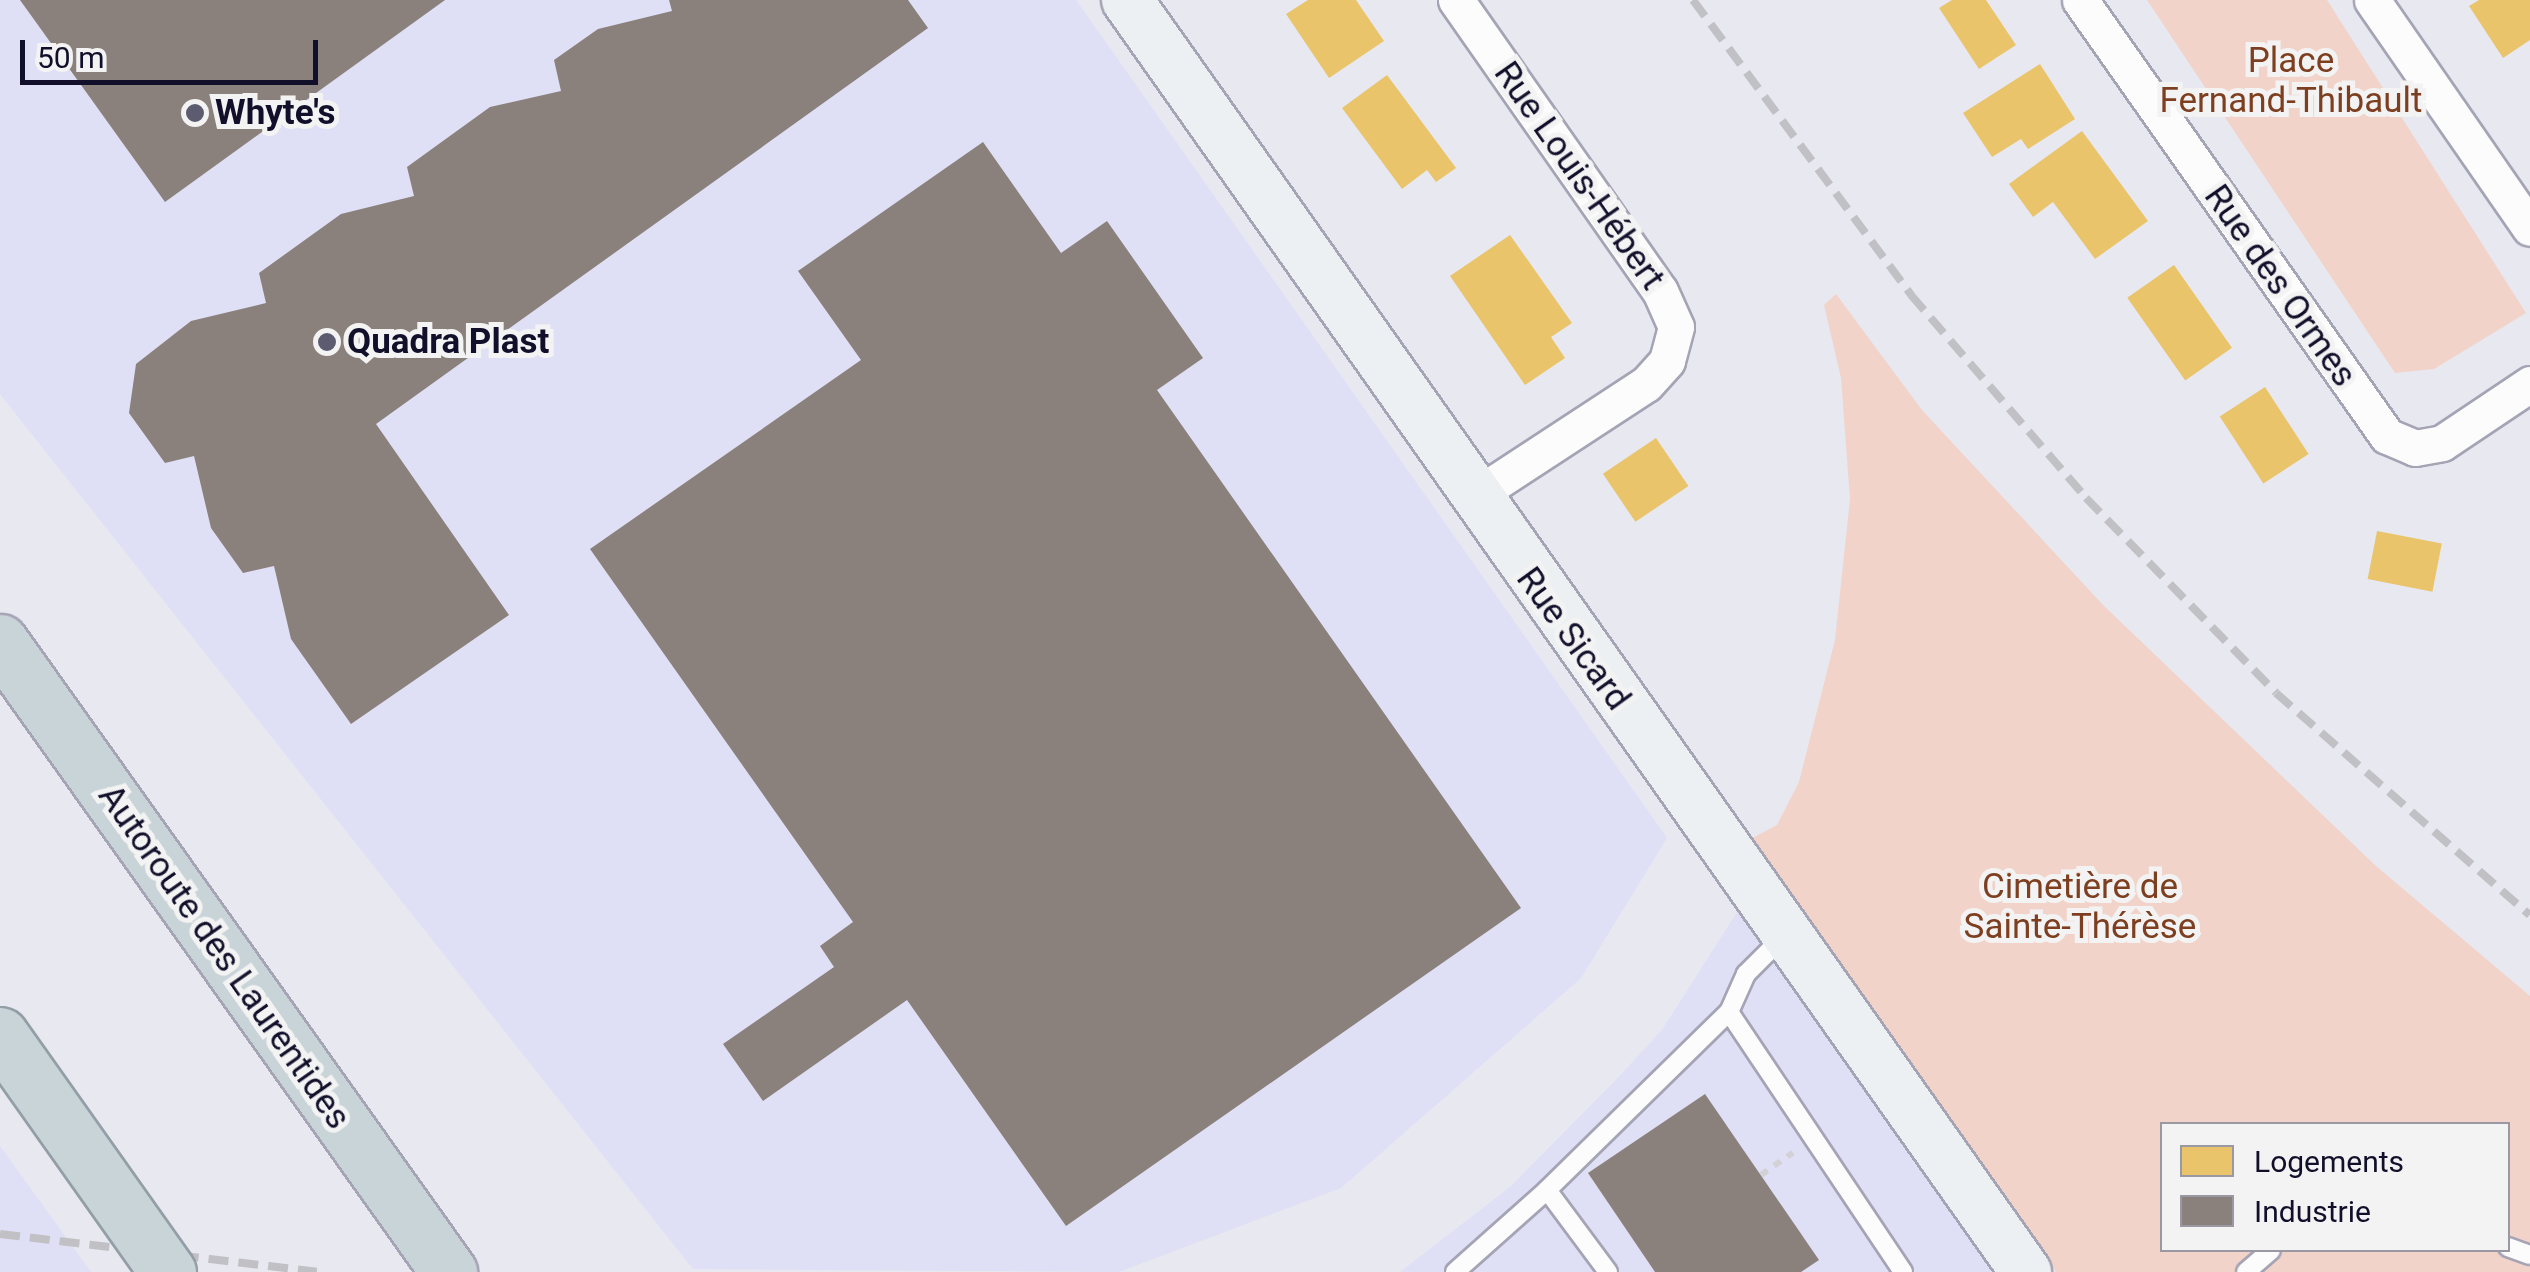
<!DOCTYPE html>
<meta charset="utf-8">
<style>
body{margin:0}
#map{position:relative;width:2530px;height:1272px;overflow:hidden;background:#e8e8f0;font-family:Roboto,sans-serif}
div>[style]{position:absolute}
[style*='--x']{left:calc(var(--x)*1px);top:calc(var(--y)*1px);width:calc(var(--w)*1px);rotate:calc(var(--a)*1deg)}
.built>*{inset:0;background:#dfdff5}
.green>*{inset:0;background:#f1d3ca}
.homes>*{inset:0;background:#e9c46a;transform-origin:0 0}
.industry>*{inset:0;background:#8a817c}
.path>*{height:6px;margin-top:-3px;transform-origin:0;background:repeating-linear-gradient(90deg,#d2d2d6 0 8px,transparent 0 16px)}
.roads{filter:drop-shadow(2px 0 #a5a4b5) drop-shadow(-2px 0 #a5a4b5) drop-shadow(0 2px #a5a4b5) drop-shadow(0 -2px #a5a4b5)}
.lane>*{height:18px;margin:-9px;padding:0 9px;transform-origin:9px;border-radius:9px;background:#fcfcfd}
.street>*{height:35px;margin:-17.5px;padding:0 17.5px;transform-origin:17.5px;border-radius:17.5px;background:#fcfcfd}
.secondary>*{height:50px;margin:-25px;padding:0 25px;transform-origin:25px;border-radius:25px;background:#edf0f2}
.highway>*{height:55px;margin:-27.5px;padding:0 27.5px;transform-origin:27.5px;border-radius:27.5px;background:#c9d4d8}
.rail>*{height:8px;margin-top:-4px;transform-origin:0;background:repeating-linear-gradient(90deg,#c1c0c5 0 20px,transparent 0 30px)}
.bridges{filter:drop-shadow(2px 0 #939ea7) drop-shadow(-2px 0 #939ea7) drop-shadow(0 2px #939ea7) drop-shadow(0 -2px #939ea7)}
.highway-bridge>*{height:55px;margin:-27.5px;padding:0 27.5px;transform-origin:27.5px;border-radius:27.5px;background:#c9d4d8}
.dots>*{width:28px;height:28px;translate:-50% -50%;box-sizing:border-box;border:5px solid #f3f3f3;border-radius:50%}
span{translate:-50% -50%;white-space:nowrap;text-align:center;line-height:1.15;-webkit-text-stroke:10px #f3f3f3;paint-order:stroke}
.park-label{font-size:35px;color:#7d3f20}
.poi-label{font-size:35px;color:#120f2a;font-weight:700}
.left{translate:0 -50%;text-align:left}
.street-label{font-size:35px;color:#120f2a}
.legend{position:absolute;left:2160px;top:1122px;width:350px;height:130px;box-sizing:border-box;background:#f3f3f3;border:2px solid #9998a3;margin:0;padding:12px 18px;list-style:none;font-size:30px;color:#120f2a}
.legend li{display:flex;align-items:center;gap:20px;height:50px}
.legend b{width:50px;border:2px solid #9998a3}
.scale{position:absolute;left:20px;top:40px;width:298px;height:45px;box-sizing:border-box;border:5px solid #120f2a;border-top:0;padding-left:12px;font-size:30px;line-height:35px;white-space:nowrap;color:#120f2a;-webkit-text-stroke:8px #f3f3f3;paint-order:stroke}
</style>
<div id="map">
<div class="built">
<i style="clip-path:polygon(0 0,1076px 0,1667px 838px,1581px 978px,1341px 1188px,1119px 1272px,693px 1269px,0 394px)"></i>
<i style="clip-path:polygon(1741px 906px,1999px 1272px,1400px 1272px,1510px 1187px,1616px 1080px,1662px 1030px)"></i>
<i style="clip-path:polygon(0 1146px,91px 1272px,0 1272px)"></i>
</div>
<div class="green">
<i style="clip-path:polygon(2147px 0,2327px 0,2526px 313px,2434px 369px,2395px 373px)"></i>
<i style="clip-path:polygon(evenodd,1836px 294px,1922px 410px,2104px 606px,2376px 866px,2530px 996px,2530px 1272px,2056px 1272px,1749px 840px,1777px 825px,1799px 782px,1835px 640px,1850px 499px,1841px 378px,1824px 305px,1836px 294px,2162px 1124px,2508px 1124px,2508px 1250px,2162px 1250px,2162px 1124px)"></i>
</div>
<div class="homes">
<i style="clip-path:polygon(1308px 0,1356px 0,1384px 41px,1329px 78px,1286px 14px)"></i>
<i style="clip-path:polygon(1952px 0,1986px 0,2016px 45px,1979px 69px,1939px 8px)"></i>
<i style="clip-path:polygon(2479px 0,2530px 0,2530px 40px,2503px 58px,2469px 6px)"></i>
<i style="clip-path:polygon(2040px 64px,2075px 119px,2028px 149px,2021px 139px,1992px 157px,1963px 113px)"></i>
<i style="clip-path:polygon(1387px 75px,1456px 168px,1436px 182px,1427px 170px,1402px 189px,1342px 108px)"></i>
<i style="clip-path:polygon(2082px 131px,2148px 221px,2095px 259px,2053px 202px,2033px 217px,2009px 184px)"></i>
<i style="clip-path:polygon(1510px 235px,1572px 323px,1551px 337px,1565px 358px,1525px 385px,1450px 276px)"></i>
<i style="left:2174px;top:265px;width:101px;height:57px;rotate:55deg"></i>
<i style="left:2265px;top:387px;width:80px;height:54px;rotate:57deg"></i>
<i style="left:1656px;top:438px;width:58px;height:64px;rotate:56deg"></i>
<i style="left:2377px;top:531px;width:66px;height:49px;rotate:11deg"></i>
</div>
<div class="industry">
<i style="clip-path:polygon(20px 0,445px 0,165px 202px)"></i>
<i style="clip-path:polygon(669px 0,908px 0,928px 28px,376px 424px,509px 615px,351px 724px,291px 639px,274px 566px,243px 573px,211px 528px,194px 456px,165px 463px,129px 413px,136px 364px,191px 321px,266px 303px,259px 273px,341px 214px,414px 196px,407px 167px,490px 107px,561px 91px,554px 60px,598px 29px,672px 11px)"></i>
<i style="clip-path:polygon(983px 142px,1061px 253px,1107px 221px,1203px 358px,1157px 390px,1521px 908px,1066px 1226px,907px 1000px,763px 1101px,723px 1044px,834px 967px,820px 946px,853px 922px,590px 549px,861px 360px,798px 271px)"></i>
<i style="clip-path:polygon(1705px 1094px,1819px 1260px,1801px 1272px,1655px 1272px,1588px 1173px)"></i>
</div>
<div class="path">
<i style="--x:1761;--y:1175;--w:39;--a:-35"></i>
</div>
<div class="roads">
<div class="lane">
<i style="--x:1784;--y:936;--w:54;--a:135"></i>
<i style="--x:1746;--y:974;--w:42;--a:114.1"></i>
<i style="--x:1729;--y:1012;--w:313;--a:56.2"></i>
<i style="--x:2508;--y:1247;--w:23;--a:20"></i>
<i style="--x:1455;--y:1272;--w:123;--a:-41.7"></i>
<i style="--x:1608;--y:1272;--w:102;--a:-126.6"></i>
<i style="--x:1547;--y:1190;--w:255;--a:-44.4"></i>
<i style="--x:2246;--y:1272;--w:33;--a:-41"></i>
</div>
<div class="street">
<i style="--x:1456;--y:0;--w:355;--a:55"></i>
<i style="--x:1660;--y:291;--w:39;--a:66"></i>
<i style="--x:1676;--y:327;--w:35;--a:105"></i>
<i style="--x:1667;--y:361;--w:31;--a:132"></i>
<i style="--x:1646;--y:384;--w:208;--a:146.8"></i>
<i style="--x:2080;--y:0;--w:533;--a:54.85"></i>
<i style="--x:2387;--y:436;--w:30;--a:23"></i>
<i style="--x:2415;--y:448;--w:27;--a:-10"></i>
<i style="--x:2442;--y:443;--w:106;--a:-33.8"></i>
<i style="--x:2372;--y:0;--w:277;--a:55.3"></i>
</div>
<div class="secondary">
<i style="--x:1127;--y:0;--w:1558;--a:54.75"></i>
</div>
<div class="highway">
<i style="--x:0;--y:642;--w:774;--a:54.52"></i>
</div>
</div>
<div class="rail">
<i style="--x:1693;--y:0;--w:367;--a:53.5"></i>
<i style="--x:1911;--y:295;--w:268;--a:49.2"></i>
<i style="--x:2086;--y:498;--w:272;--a:45.7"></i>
<i style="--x:2276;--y:693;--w:337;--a:41.2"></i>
<i style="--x:0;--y:1234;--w:319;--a:6.8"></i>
</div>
<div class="bridges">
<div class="highway-bridge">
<i style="--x:0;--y:1035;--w:291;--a:54.7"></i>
</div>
</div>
<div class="dots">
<i style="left:195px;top:113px;background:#5d5b6f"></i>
<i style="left:327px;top:342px;background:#5d5b6f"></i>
</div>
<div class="park-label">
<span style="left:2291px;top:81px">Place<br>Fernand-Thibault</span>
<span style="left:2080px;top:907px">Cimetière de<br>Sainte-Thérèse</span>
</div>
<div class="poi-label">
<span class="left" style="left:215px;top:113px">Whyte's</span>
<span class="left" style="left:347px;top:342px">Quadra Plast</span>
</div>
<div class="street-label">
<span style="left:1579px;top:176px;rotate:55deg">Rue Louis-Hébert</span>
<span style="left:2280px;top:286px;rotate:55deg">Rue des Ormes</span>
<span style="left:1573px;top:639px;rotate:54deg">Rue Sicard</span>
<span style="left:224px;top:957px;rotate:55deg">Autoroute des Laurentides</span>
</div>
<ul class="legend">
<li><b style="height:28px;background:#e9c46a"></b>Logements</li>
<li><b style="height:28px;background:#8a817c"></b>Industrie</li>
</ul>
<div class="scale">50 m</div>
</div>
